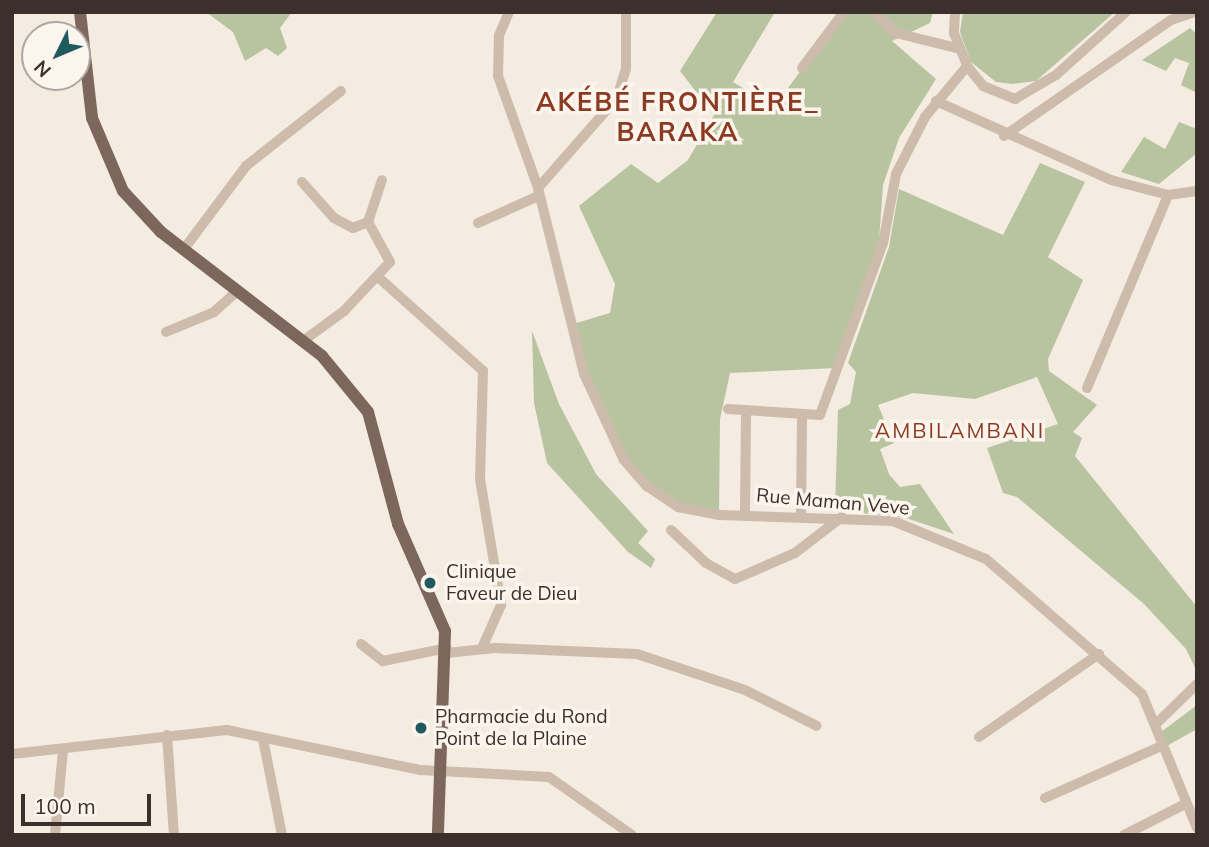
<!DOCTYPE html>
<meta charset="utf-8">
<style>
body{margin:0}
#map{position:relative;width:1209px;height:847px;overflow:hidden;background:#f4ebe1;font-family:Mulish,sans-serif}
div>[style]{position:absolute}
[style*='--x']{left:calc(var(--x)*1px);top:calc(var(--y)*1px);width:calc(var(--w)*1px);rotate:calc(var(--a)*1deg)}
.green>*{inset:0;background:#b8c4a0}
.minor>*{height:10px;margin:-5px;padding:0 5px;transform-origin:5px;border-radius:5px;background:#cdbbac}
.major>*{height:12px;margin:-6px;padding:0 6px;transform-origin:6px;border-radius:6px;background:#7d675c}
.dots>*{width:19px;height:19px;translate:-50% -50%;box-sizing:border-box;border:4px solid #fbf5ee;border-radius:50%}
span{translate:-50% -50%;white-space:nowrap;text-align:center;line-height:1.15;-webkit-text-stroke:7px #fbf5ee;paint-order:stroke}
.street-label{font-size:19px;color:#3b302b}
.poi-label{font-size:19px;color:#3b302b}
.left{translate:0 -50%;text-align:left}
.neighbourhood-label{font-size:21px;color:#8c3b22;letter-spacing:2px}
.district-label{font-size:26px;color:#8c3b22;font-weight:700;letter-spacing:2px}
.frame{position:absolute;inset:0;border:14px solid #3b302b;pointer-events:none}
.north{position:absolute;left:21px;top:21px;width:70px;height:70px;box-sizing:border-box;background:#fbf5ee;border:2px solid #aea6a0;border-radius:50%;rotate:227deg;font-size:19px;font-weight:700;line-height:28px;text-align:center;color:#3b302b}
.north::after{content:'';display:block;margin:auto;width:24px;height:32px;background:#1f5a5e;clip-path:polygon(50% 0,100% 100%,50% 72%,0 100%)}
.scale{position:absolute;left:21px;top:794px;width:130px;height:32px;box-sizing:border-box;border:4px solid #3b302b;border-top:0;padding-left:9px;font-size:21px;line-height:24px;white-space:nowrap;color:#3b302b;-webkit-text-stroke:5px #fbf5ee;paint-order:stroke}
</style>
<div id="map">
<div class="green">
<i style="clip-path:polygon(206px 12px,292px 12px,280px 28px,287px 48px,278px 56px,266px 48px,245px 61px,233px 32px)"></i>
<i style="clip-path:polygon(717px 12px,775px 12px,733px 82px,774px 107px,844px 12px,933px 12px,930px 23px,892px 41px,936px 79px,899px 138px,883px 185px,879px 241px,836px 368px,730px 373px,720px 419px,719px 515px,678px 507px,624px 460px,595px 400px,573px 324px,610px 313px,615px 284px,579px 206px,631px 164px,658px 183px,688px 160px,714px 115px,680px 71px)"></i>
<i style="clip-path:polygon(963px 12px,1115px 12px,1036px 81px,1013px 84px,996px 82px,971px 62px,960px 32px)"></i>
<i style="clip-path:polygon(1190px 28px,1197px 34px,1197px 93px,1181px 85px,1189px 63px,1175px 58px,1166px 71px,1142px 60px)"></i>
<i style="clip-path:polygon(1179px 122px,1197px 129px,1197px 153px,1159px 184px,1121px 172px,1144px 137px,1165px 149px)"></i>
<i style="clip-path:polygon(1040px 163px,1085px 182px,1048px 257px,1083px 280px,1048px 359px,1049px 371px,1097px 405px,1073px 432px,1082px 438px,1075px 456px,1197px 607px,1197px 672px,1186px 649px,1144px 604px,1017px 497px,1003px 493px,987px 448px,1058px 424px,1037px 377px,975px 399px,913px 393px,878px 405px,894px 443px,880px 449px,889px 474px,900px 487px,920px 484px,954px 534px,906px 518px,835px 510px,838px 410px,850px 404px,856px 372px,848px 363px,889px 247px,899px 189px,1003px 235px)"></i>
<i style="clip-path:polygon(532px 331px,559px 404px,596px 474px,648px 531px,638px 543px,655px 559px,651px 568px,628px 552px,547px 463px,534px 403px)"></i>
<i style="clip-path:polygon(1197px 705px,1197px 729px,1165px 747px,1161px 732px)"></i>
</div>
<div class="minor">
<i style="--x:509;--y:12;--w:26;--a:113"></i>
<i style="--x:499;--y:36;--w:40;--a:91.4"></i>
<i style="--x:498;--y:76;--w:119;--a:70.3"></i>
<i style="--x:874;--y:12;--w:30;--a:44"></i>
<i style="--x:896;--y:33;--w:63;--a:13.8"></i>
<i style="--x:955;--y:12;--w:21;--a:93"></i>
<i style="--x:954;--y:33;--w:35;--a:68"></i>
<i style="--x:967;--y:66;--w:26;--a:51"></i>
<i style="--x:983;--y:86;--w:35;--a:22"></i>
<i style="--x:1015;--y:99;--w:48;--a:-30.3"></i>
<i style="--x:1056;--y:75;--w:94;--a:-42"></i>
<i style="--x:802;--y:68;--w:70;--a:-53.1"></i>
<i style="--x:936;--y:101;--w:192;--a:24.3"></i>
<i style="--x:1111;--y:180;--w:59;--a:14.7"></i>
<i style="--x:1168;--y:195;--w:29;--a:-8"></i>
<i style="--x:1004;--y:136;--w:203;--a:-34.8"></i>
<i style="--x:1171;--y:20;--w:24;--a:-19"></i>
<i style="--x:302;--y:182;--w:48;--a:48.4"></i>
<i style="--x:334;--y:218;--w:21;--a:28"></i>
<i style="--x:353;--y:228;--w:16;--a:-22"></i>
<i style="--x:538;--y:188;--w:192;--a:76.1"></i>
<i style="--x:584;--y:374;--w:95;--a:65.1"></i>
<i style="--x:624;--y:460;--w:35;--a:49"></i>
<i style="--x:647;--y:486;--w:37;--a:34"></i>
<i style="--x:678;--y:507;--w:42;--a:11"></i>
<i style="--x:719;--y:515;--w:174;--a:2"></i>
<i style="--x:893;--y:521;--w:100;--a:22.2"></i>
<i style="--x:986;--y:559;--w:206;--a:40.9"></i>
<i style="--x:1142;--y:694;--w:145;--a:67.7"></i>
<i style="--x:538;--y:188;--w:120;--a:-48.7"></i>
<i style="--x:617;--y:98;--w:30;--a:-73"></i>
<i style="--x:626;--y:69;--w:57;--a:-90"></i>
<i style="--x:478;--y:223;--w:64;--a:-24.1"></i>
<i style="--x:184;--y:249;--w:104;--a:-53.2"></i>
<i style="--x:246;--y:166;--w:121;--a:-38.3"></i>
<i style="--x:378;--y:277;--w:141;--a:41.8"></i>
<i style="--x:483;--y:371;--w:108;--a:91.6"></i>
<i style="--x:480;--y:479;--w:128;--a:80.5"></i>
<i style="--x:501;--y:605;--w:47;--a:113.8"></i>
<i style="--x:166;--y:332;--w:52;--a:-22.6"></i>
<i style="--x:214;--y:312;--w:31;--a:-42"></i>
<i style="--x:303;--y:341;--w:51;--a:-36.2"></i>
<i style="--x:344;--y:311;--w:67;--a:-46.8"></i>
<i style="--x:390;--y:262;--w:46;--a:-118.8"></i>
<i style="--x:368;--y:222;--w:44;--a:-71.6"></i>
<i style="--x:1087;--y:388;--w:209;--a:-67.2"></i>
<i style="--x:728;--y:409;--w:92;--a:3.7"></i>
<i style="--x:820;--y:415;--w:183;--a:-69.9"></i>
<i style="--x:883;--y:243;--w:70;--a:-79.3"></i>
<i style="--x:896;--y:174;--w:64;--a:-63"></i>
<i style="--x:925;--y:117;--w:66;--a:-50.5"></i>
<i style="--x:745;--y:511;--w:101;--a:-89.4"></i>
<i style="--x:801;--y:514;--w:99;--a:-89.4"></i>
<i style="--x:671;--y:530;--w:48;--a:43.3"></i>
<i style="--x:706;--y:563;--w:33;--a:29"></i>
<i style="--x:735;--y:579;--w:65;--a:-23.4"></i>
<i style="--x:795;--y:553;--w:59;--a:-37.5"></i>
<i style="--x:361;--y:644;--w:28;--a:38"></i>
<i style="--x:383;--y:661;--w:65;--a:-11.5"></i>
<i style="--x:447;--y:653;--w:48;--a:-5.9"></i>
<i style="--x:495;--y:648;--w:142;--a:2.4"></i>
<i style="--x:637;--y:654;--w:114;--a:18.4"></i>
<i style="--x:745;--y:690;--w:80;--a:26.6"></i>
<i style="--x:1157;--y:723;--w:56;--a:-44.3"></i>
<i style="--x:167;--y:735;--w:100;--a:86"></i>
<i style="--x:979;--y:737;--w:146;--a:-34.7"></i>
<i style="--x:263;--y:739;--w:98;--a:78.8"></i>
<i style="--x:12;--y:754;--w:216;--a:-6.4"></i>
<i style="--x:227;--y:730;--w:198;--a:11.7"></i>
<i style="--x:421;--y:770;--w:128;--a:3.1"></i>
<i style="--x:549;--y:777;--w:101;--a:34.9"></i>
<i style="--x:1045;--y:798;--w:125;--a:-24.1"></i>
<i style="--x:55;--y:835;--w:84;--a:-84.6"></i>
<i style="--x:1124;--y:835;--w:68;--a:-26.9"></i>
</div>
<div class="major">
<i style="--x:80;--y:12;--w:107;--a:83.5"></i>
<i style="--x:92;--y:118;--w:79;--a:67"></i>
<i style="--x:123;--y:191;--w:56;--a:47.2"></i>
<i style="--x:161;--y:232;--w:203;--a:37.6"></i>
<i style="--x:322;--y:356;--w:72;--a:50.6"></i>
<i style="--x:368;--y:412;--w:116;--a:75"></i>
<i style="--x:398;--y:524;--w:117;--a:66.3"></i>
<i style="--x:445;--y:631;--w:204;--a:92"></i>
</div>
<div class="dots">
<i style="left:430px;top:583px;background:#1f5a5e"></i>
<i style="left:421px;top:728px;background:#1f5a5e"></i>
</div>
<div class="street-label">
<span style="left:833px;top:502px;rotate:5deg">Rue Maman Veve</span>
</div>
<div class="poi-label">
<span class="left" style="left:446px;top:583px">Clinique<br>Faveur de Dieu</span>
<span class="left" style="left:435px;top:728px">Pharmacie du Rond<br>Point de la Plaine</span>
</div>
<div class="neighbourhood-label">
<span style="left:960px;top:430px">AMBILAMBANI</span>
</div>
<div class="district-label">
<span style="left:678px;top:117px">AKÉBÉ FRONTIÈRE_<br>BARAKA</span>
</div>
<div class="frame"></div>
<div class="north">N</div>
<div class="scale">100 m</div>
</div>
